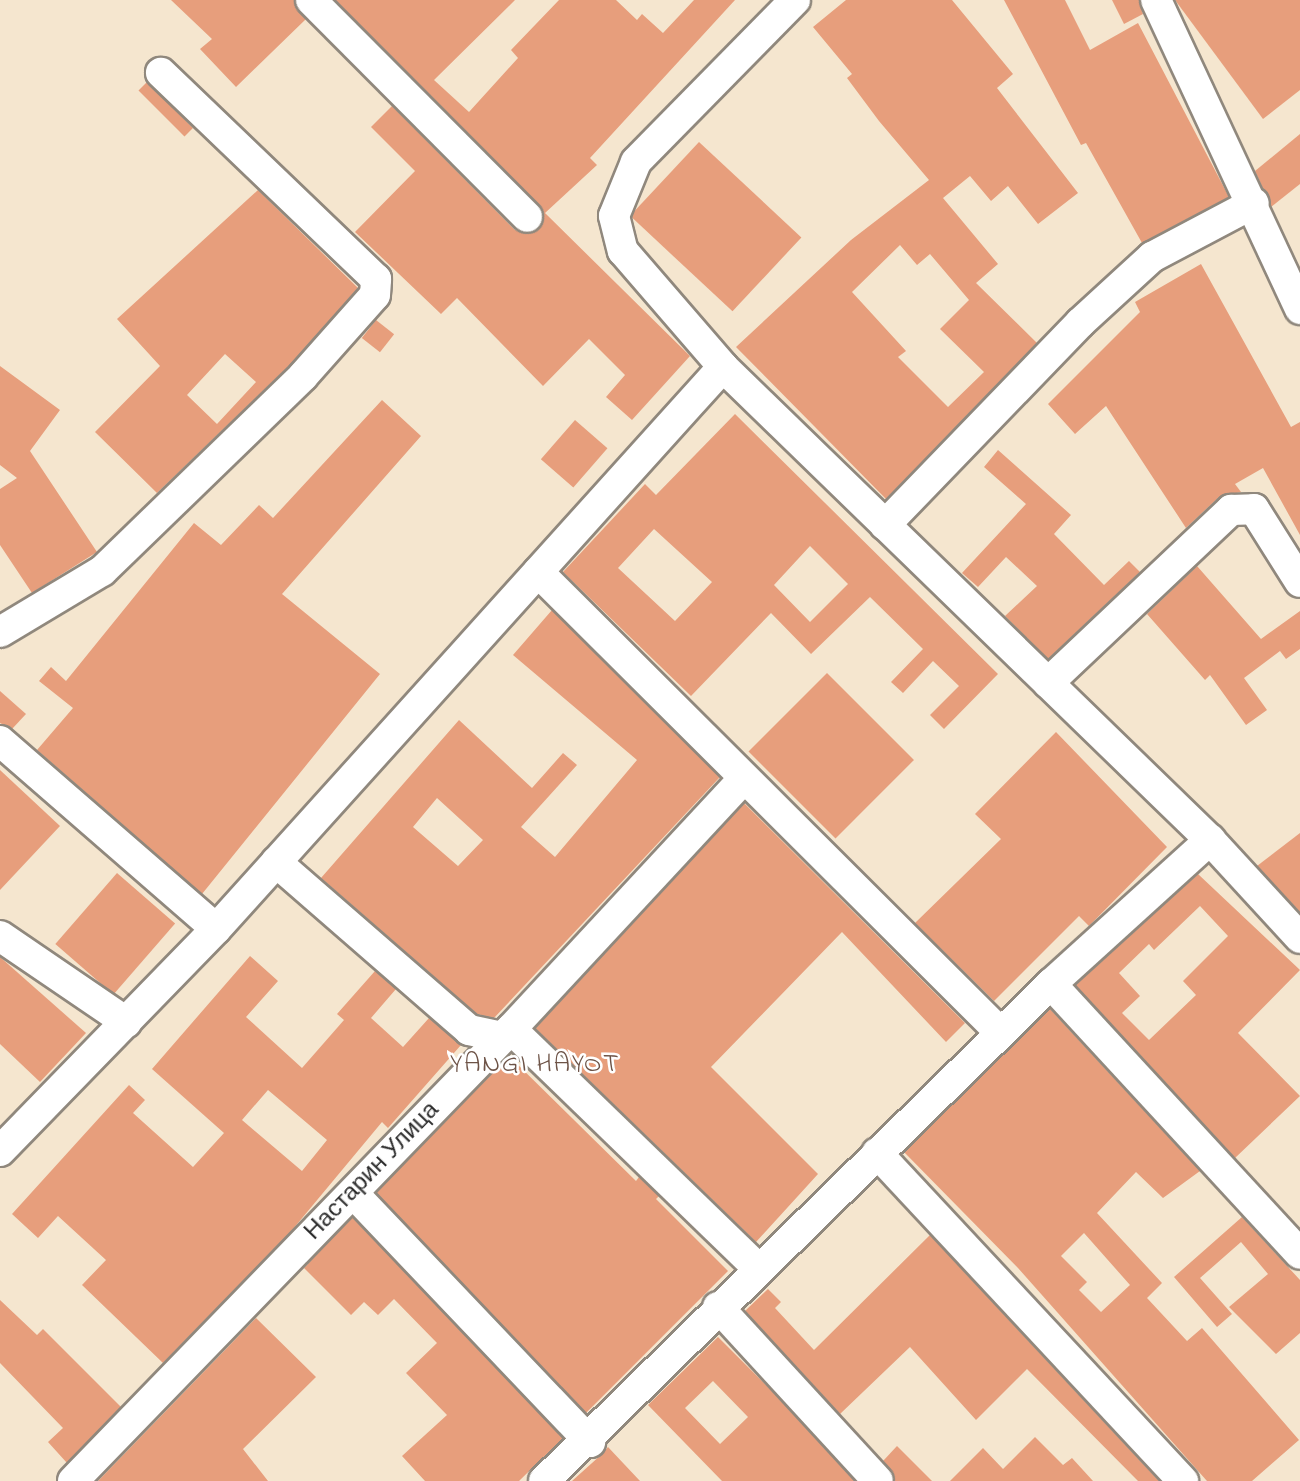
<!DOCTYPE html>
<meta charset="utf-8">
<style>
body{margin:0}
#map{position:relative;width:1300px;height:1481px;overflow:hidden;background:#f5e6cf;font-family:"Indie Flower",sans-serif}
div>[style]{position:absolute}
[style*='--x']{left:calc(var(--x)*1px);top:calc(var(--y)*1px);width:calc(var(--w)*1px);rotate:calc(var(--a)*1deg)}
.building>*{inset:0;background:#e79e7c;transform-origin:0 0}
.roads{filter:drop-shadow(2px 0 #90887d) drop-shadow(-2px 0 #90887d) drop-shadow(0 2px #90887d) drop-shadow(0 -2px #90887d)}
.minor>*{height:30px;margin:-15px;padding:0 15px;transform-origin:15px;border-radius:15px;background:#fff}
span{translate:-50% -50%;white-space:nowrap;text-align:center;line-height:1.15;-webkit-text-stroke:5px #fff;paint-order:stroke}
.street-label{font-size:24px;color:#2b2b2b}
.quarter-label{font-size:27px;color:#6d5347;letter-spacing:1.5px}
</style>
<div id="map">
<div class="building">
<i style="clip-path:polygon(171px 0,294px 0,306px 19px,236px 87px,200px 49px,212px 39px)"></i>
<i style="clip-path:polygon(335px 0,515px 0,434px 80px,469px 112px,518px 58px,511px 50px,559px 0,616px 0,637px 20px,642px 14px,663px 33px,694px 0,735px 0,590px 158px,597px 165px,545px 213px,690px 356px,632px 420px,606px 397px,625px 375px,589px 339px,543px 386px,457px 298px,441px 314px,355px 232px,415px 171px,371px 127px,392px 106px,515px 230px,532px 233px,544px 213px)"></i>
<i style="clip-path:polygon(evenodd,846px 0,952px 0,1013px 74px,997px 88px,1078px 193px,1038px 224px,1008px 186px,991px 201px,970px 176px,943px 198px,998px 264px,976px 283px,1037px 343px,886px 499px,736px 347px,851px 240px,929px 180px,879px 121px,847px 78px,852px 74px,813px 27px,846px 0,900px 245px,917px 265px,930px 254px,969px 300px,940px 329px,984px 372px,948px 407px,898px 357px,906px 351px,852px 292px,900px 245px)"></i>
<i style="clip-path:polygon(1004px 0,1065px 0,1090px 50px,1138px 23px,1229px 197px,1142px 243px,1086px 143px,1081px 145px)"></i>
<i style="clip-path:polygon(1112px 0,1139px 0,1143px 14px,1124px 24px)"></i>
<i style="clip-path:polygon(1175px 0,1300px 0,1300px 90px,1263px 119px)"></i>
<i style="left:147px;top:82px;width:65px;height:12px;rotate:45deg"></i>
<i style="clip-path:polygon(1300px 134px,1300px 184px,1271px 207px,1255px 171px)"></i>
<i style="left:699px;top:142px;width:140px;height:101px;rotate:43deg"></i>
<i style="clip-path:polygon(evenodd,258px 190px,358px 288px,291px 364px,157px 493px,95px 432px,160px 366px,117px 319px,258px 190px,225px 354px,256px 382px,217px 424px,187px 395px,225px 354px)"></i>
<i style="clip-path:polygon(1201px 264px,1291px 427px,1300px 422px,1300px 535px,1263px 468px,1235px 484px,1241px 492px,1219px 497px,1186px 528px,1106px 406px,1075px 434px,1048px 404px,1140px 312px,1135px 302px)"></i>
<i style="left:376px;top:320px;width:23px;height:23px;rotate:38deg"></i>
<i style="clip-path:polygon(0 366px,60px 410px,30px 451px,97px 552px,32px 593px,0 545px,0 489px,17px 478px,0 465px)"></i>
<i style="clip-path:polygon(382px 400px,421px 436px,282px 594px,380px 674px,202px 894px,37px 750px,73px 708px,39px 681px,51px 667px,66px 681px,194px 523px,221px 545px,259px 505px,273px 518px)"></i>
<i style="clip-path:polygon(evenodd,735px 414px,998px 674px,944px 729px,930px 715px,959px 686px,933px 661px,903px 693px,891px 682px,923px 649px,870px 597px,811px 654px,771px 613px,691px 696px,563px 572px,645px 484px,656px 495px,735px 414px,654px 529px,712px 582px,675px 621px,618px 568px,654px 529px,735px 414px,810px 546px,848px 584px,810px 622px,774px 585px,810px 546px)"></i>
<i style="left:575px;top:420px;width:43px;height:52px;rotate:41deg"></i>
<i style="clip-path:polygon(998px 450px,1071px 515px,1054px 534px,1104px 585px,1129px 561px,1140px 572px,1048px 659px,1005px 616px,1037px 586px,1006px 557px,978px 587px,962px 573px,1026px 504px,984px 467px)"></i>
<i style="clip-path:polygon(1197px 566px,1261px 639px,1300px 611px,1300px 649px,1286px 659px,1280px 651px,1244px 678px,1267px 710px,1246px 725px,1210px 675px,1205px 680px,1147px 614px)"></i>
<i style="clip-path:polygon(evenodd,552px 610px,720px 777px,494px 1018px,477px 1014px,321px 878px,459px 720px,532px 788px,563px 753px,577px 765px,521px 827px,555px 857px,637px 760px,513px 655px,552px 610px,437px 798px,483px 840px,458px 866px,413px 827px,437px 798px)"></i>
<i style="left:827px;top:673px;width:123px;height:111px;rotate:45deg"></i>
<i style="clip-path:polygon(0 691px,26px 714px,12px 729px,0 723px)"></i>
<i style="clip-path:polygon(1056px 732px,1167px 847px,1089px 926px,1079px 916px,994px 1001px,915px 923px,1001px 839px,975px 814px)"></i>
<i style="clip-path:polygon(0 770px,60px 826px,0 890px)"></i>
<i style="clip-path:polygon(744px 803px,965px 1023px,946px 1042px,842px 932px,711px 1067px,818px 1174px,756px 1242px,535px 1028px)"></i>
<i style="clip-path:polygon(1300px 833px,1300px 912px,1257px 866px)"></i>
<i style="left:117px;top:873px;width:77px;height:94px;rotate:41deg"></i>
<i style="clip-path:polygon(evenodd,1198px 874px,1300px 970px,1238px 1033px,1300px 1096px,1235px 1158px,1075px 985px,1198px 874px,1200px 906px,1228px 936px,1183px 981px,1196px 995px,1149px 1040px,1122px 1013px,1140px 996px,1119px 973px,1149px 944px,1154px 950px,1200px 906px)"></i>
<i style="clip-path:polygon(evenodd,250px 956px,278px 981px,246px 1017px,302px 1068px,344px 1020px,337px 1014px,375px 971px,396px 989px,371px 1018px,403px 1047px,429px 1018px,461px 1045px,388px 1128px,382px 1122px,288px 1235px,163px 1363px,82px 1285px,106px 1260px,58px 1216px,38px 1238px,12px 1214px,129px 1085px,145px 1100px,133px 1113px,193px 1167px,224px 1133px,152px 1069px,250px 956px,268px 1090px,327px 1140px,302px 1171px,242px 1120px,268px 1090px)"></i>
<i style="clip-path:polygon(0 957px,86px 1033px,40px 1082px,0 1044px)"></i>
<i style="clip-path:polygon(evenodd,1050px 1009px,1200px 1171px,1163px 1198px,1136px 1172px,1097px 1213px,1162px 1283px,1147px 1298px,1187px 1341px,1202px 1328px,1299px 1440px,1252px 1481px,1207px 1481px,1018px 1268px,904px 1152px,1050px 1009px,1084px 1233px,1130px 1285px,1101px 1312px,1079px 1290px,1087px 1282px,1061px 1256px,1084px 1233px)"></i>
<i style="clip-path:polygon(509px 1056px,636px 1181px,639px 1177px,659px 1196px,656px 1199px,728px 1271px,586px 1413px,376px 1193px)"></i>
<i style="clip-path:polygon(352px 1217px,563px 1438px,519px 1481px,425px 1481px,402px 1456px,447px 1415px,406px 1373px,437px 1343px,394px 1299px,378px 1315px,364px 1302px,351px 1315px,304px 1268px)"></i>
<i style="clip-path:polygon(1242px 1217px,1300px 1280px,1300px 1333px,1276px 1354px,1229px 1307px,1268px 1274px,1241px 1242px,1200px 1278px,1232px 1314px,1217px 1327px,1174px 1277px)"></i>
<i style="clip-path:polygon(930px 1235px,1159px 1481px,1138px 1481px,1027px 1369px,976px 1420px,910px 1347px,840px 1414px,745px 1311px,768px 1289px,781px 1302px,775px 1308px,814px 1350px)"></i>
<i style="clip-path:polygon(0 1300px,37px 1335px,43px 1329px,121px 1407px,67px 1463px,48px 1442px,63px 1428px,0 1363px)"></i>
<i style="clip-path:polygon(256px 1318px,316px 1377px,243px 1449px,268px 1481px,98px 1481px)"></i>
<i style="clip-path:polygon(evenodd,718px 1337px,772px 1391px,855px 1481px,722px 1481px,648px 1405px,718px 1337px,713px 1381px,748px 1417px,720px 1444px,685px 1408px,713px 1381px)"></i>
<i style="clip-path:polygon(1035px 1437px,1063px 1465px,1072px 1458px,1093px 1481px,950px 1481px,983px 1448px,1003px 1469px)"></i>
<i style="clip-path:polygon(897px 1446px,932px 1481px,895px 1481px,883px 1461px)"></i>
<i style="clip-path:polygon(608px 1447px,640px 1481px,572px 1481px,602px 1454px)"></i>
</div>
<div class="roads">
<div class="minor">
<i style="--x:311;--y:0;--w:306;--a:45.1"></i>
<i style="--x:795;--y:0;--w:227;--a:134.5"></i>
<i style="--x:636;--y:162;--w:58;--a:112.2"></i>
<i style="--x:614;--y:216;--w:36;--a:76"></i>
<i style="--x:623;--y:251;--w:153;--a:49.2"></i>
<i style="--x:723;--y:367;--w:679;--a:44.16"></i>
<i style="--x:1210;--y:840;--w:133;--a:47.4"></i>
<i style="--x:1156;--y:0;--w:341;--a:65"></i>
<i style="--x:885;--y:525;--w:281;--a:-46"></i>
<i style="--x:1080;--y:323;--w:98;--a:-42.5"></i>
<i style="--x:1152;--y:257;--w:115;--a:-27.9"></i>
<i style="--x:538;--y:572;--w:653;--a:44.88"></i>
<i style="--x:0;--y:632;--w:119;--a:-30.9"></i>
<i style="--x:102;--y:571;--w:280;--a:-44.1"></i>
<i style="--x:303;--y:376;--w:108;--a:-48.4"></i>
<i style="--x:375;--y:295;--w:16;--a:-86"></i>
<i style="--x:376;--y:279;--w:298;--a:-136.2"></i>
<i style="--x:1048;--y:683;--w:252;--a:-43.4"></i>
<i style="--x:1231;--y:510;--w:23;--a:-2"></i>
<i style="--x:1254;--y:509;--w:86;--a:57.8"></i>
<i style="--x:0;--y:741;--w:286;--a:41"></i>
<i style="--x:276;--y:862;--w:256;--a:41"></i>
<i style="--x:469;--y:1030;--w:35;--a:12"></i>
<i style="--x:0;--y:936;--w:153;--a:34.3"></i>
<i style="--x:1051;--y:984;--w:367;--a:47.3"></i>
<i style="--x:511;--y:1029;--w:344;--a:44.1"></i>
<i style="--x:0;--y:1151;--w:310;--a:-45.8"></i>
<i style="--x:216;--y:929;--w:757;--a:-47.95"></i>
<i style="--x:877;--y:1153;--w:449;--a:47"></i>
<i style="--x:353;--y:1193;--w:344;--a:46.4"></i>
<i style="--x:718;--y:1307;--w:236;--a:47.4"></i>
<i style="--x:73;--y:1481;--w:629;--a:-45.9"></i>
<i style="--x:511;--y:1029;--w:341;--a:-47.1"></i>
<i style="--x:544;--y:1481;--w:710;--a:-44.43"></i>
<i style="--x:1051;--y:984;--w:215;--a:-42.2"></i>
</div>
</div>
<div class="street-label">
<span style="left:373px;top:1172px;rotate:-46deg">Настарин Улица</span>
</div>
<div class="quarter-label">
<span style="left:535px;top:1065px">YANGI HAYOT</span>
</div>
</div>
